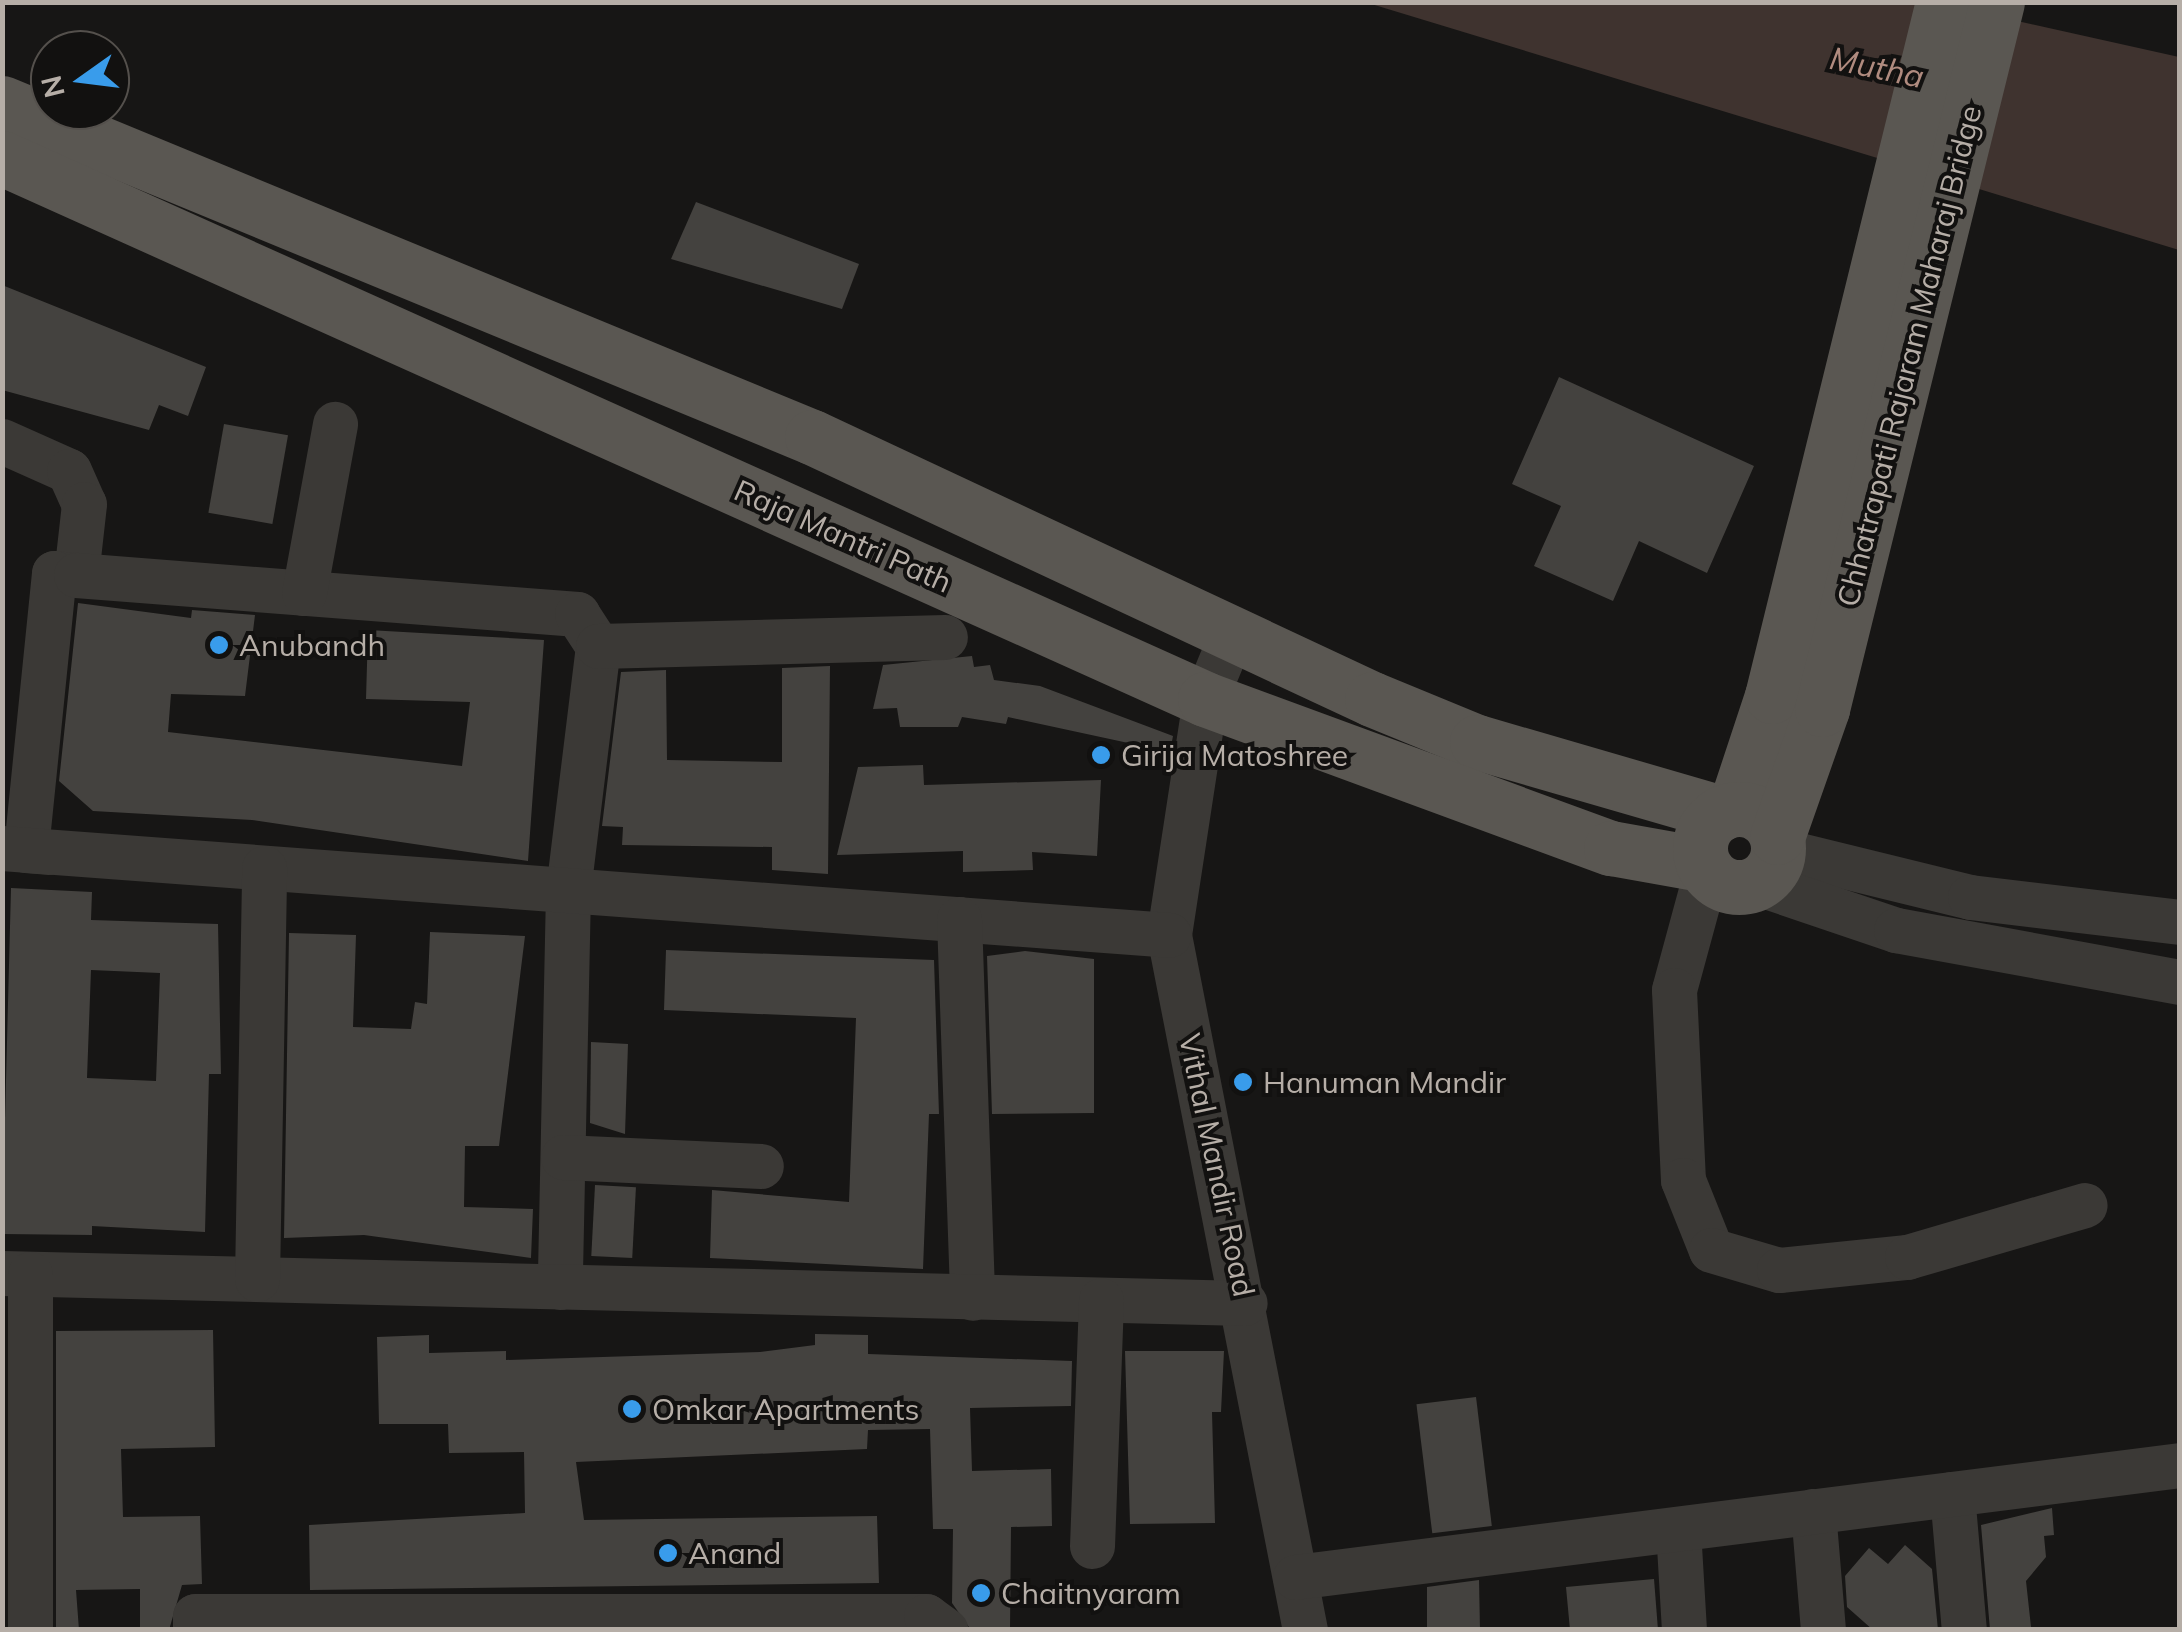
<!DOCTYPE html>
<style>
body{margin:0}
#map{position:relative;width:2182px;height:1632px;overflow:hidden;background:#171615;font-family:Mulish,sans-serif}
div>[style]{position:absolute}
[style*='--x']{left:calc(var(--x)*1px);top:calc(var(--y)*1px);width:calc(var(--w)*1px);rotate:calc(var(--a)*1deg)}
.water>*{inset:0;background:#3f332f}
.building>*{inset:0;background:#44423f;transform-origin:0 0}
.minor>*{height:45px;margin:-22.5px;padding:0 22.5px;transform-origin:22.5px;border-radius:22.5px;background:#3b3936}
.major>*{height:55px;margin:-27.5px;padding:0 27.5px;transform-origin:27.5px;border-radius:27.5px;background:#5a5752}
.major>.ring{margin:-27.5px;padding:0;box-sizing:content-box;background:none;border:55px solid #5a5752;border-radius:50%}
.dots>*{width:28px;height:28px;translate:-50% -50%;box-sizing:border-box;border:5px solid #121110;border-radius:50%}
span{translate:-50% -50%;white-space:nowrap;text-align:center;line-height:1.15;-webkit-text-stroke:8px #121110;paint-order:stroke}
.street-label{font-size:30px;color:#b6aea7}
.poi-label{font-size:30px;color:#b6aea7}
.left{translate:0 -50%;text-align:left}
.water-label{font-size:32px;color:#b08b7f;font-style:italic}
.frame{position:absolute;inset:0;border:5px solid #b6aea7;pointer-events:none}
.north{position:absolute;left:30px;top:30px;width:100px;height:100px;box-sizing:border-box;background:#121110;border:2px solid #54504c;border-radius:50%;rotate:256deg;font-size:28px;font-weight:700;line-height:40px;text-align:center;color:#b6aea7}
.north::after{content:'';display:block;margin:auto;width:35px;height:45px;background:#399ceb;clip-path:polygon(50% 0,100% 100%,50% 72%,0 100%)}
</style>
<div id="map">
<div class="water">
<i style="clip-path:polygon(1368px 3px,1937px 3px,2179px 57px,2179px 250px)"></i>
</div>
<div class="building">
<i style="clip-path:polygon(696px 202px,859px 264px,842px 309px,671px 259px)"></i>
<i style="clip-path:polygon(2px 285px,206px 367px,188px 416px,159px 405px,149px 430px,2px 390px)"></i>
<i style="clip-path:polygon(1559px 377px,1754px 466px,1707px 573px,1639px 541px,1613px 601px,1534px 566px,1561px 506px,1512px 484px)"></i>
<i style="left:224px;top:424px;width:65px;height:90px;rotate:10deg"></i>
<i style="clip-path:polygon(78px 603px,191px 618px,192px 610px,255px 615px,245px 696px,171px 694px,168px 732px,462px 766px,470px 702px,366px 699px,368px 630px,544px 640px,528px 861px,252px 820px,93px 811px,59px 781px)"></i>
<i style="clip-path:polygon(972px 656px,974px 667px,990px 665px,994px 680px,1040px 686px,1173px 736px,1170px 752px,1008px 717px,1006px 724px,962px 717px,958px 727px,900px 727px,897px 708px,873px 709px,883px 665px)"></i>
<i style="clip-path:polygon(830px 666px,828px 874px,772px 870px,772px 847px,622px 845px,623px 827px,602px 826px,621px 672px,666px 670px,667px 760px,782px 762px,782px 668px)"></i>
<i style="clip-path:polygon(923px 765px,924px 785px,1101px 780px,1097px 856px,1032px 852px,1033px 870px,963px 872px,963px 851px,837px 855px,858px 767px)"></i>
<i style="clip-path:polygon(evenodd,11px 888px,92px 892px,91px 920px,218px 924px,221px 1074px,209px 1074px,205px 1232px,92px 1226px,92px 1235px,2px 1234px,11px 888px,91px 970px,160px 973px,156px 1081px,87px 1078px,91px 970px)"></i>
<i style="clip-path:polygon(430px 932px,525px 936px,499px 1146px,465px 1146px,464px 1207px,533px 1209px,531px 1258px,364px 1235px,284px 1238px,289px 933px,356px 935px,353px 1027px,411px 1029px,415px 1002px,427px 1004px)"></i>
<i style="clip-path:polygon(666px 950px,934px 960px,939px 1114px,929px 1114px,923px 1269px,710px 1258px,712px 1190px,849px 1202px,856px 1018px,664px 1010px)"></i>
<i style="clip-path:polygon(1025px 951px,1094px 959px,1094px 1113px,992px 1114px,987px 956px)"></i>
<i style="clip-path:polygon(591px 1042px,628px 1044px,625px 1134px,590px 1123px)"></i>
<i style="left:595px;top:1185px;width:41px;height:71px;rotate:3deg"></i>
<i style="clip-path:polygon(213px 1330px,215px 1447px,121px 1449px,123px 1517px,200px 1516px,202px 1584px,182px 1585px,169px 1630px,140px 1630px,140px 1589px,76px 1590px,79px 1630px,56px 1630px,56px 1331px)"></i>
<i style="clip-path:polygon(815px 1334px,868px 1335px,868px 1354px,1072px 1361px,1071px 1406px,970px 1408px,972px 1471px,1051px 1469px,1052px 1526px,1011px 1527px,1010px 1630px,971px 1630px,952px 1603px,953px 1529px,933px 1529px,930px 1429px,868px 1430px,867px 1449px,576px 1462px,584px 1520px,877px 1516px,879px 1583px,310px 1590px,309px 1525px,525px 1513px,524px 1452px,449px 1453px,448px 1424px,379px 1424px,377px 1337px,429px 1335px,429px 1353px,506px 1351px,506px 1360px,760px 1352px,815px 1345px)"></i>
<i style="clip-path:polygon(1125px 1351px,1224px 1351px,1221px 1412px,1212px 1412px,1215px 1523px,1130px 1524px)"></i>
<i style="left:1476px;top:1397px;width:130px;height:60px;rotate:83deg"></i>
<i style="clip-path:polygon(2052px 1508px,2054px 1535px,2044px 1536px,2046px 1557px,2026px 1581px,2031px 1627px,1990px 1630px,1981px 1525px)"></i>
<i style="clip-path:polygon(1905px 1545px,1932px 1569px,1938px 1630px,1873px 1630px,1847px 1607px,1845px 1576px,1869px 1548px,1888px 1564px)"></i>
<i style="clip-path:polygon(1654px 1579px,1658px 1630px,1570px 1630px,1566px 1587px)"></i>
<i style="clip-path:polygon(1479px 1580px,1480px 1630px,1427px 1630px,1427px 1587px)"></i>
</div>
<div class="minor">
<i style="--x:2;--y:441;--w:73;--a:24.1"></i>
<i style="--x:69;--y:471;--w:36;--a:66"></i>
<i style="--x:84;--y:504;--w:71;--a:96.4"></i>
<i style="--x:76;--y:575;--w:22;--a:-175"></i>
<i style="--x:54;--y:573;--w:278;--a:95.8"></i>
<i style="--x:26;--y:850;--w:22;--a:5"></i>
<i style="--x:76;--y:575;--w:503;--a:4.45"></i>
<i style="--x:577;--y:614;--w:38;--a:57"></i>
<i style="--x:598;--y:646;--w:247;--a:97"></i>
<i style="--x:568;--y:891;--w:396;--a:91.2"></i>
<i style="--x:304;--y:593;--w:172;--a:-79.6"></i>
<i style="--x:1231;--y:636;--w:68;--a:112.4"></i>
<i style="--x:1205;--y:699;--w:239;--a:98.7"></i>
<i style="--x:1169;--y:935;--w:708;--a:78.93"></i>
<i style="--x:598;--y:646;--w:347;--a:-1.5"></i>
<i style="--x:2;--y:848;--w:1170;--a:4.26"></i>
<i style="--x:1779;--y:850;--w:197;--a:13.8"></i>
<i style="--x:1970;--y:897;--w:211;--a:6.8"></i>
<i style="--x:1706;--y:872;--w:122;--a:105.2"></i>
<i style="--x:1674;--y:990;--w:190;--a:87.3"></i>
<i style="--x:1683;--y:1180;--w:75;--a:68.2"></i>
<i style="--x:1711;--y:1250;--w:71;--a:16.4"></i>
<i style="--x:1779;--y:1270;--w:129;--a:-5.8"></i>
<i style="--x:1907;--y:1257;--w:185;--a:-16.3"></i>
<i style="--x:1757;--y:883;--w:147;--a:18.7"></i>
<i style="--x:1896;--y:930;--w:289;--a:10.4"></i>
<i style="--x:959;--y:919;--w:379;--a:88"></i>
<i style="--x:563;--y:1157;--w:198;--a:2.6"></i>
<i style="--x:2;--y:1273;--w:1243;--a:1.38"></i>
<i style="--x:30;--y:1274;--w:356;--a:90"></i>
<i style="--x:257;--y:1279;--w:411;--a:-89"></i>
<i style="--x:1952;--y:1494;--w:137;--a:85"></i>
<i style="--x:1813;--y:1511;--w:119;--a:85.2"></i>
<i style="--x:1678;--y:1529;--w:101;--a:86.6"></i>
<i style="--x:1092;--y:1546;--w:246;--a:-87.9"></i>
<i style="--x:1295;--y:1577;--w:892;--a:-7.21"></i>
<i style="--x:195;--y:1630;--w:14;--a:-90"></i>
<i style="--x:195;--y:1616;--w:731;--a:0"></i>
<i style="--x:926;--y:1616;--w:24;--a:36"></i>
</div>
<div class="major">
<i style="--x:2;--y:103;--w:876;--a:22.41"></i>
<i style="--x:812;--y:437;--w:618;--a:25.07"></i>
<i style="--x:1372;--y:699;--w:113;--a:22.3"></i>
<i style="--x:1477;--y:742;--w:255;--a:16.2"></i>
<i style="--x:2;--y:158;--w:1319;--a:24.21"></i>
<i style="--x:1205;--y:699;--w:432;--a:20.2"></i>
<i style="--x:1611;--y:848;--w:91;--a:10.1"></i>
<i style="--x:1735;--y:808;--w:118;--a:-71.7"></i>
<i style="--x:1772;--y:696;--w:715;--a:-76.16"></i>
<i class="ring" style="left:1700px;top:809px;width:23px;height:23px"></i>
<i style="--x:1777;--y:837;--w:136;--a:-70.6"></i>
<i style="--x:1822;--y:709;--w:728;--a:-76.1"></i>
</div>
<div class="dots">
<i style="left:219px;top:645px;background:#399ceb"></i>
<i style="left:1101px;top:755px;background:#399ceb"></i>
<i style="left:1243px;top:1082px;background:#399ceb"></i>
<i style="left:632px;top:1409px;background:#399ceb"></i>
<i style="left:668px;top:1553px;background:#399ceb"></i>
<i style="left:981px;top:1593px;background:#399ceb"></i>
</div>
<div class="street-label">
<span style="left:1909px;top:356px;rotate:-76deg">Chhatrapati Rajaram Maharaj Bridge</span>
<span style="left:843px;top:536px;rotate:24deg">Raja Mantri Path</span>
<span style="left:1217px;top:1165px;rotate:78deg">Vithal Mandir Road</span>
</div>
<div class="poi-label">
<span class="left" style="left:239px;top:645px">Anubandh</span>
<span class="left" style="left:1121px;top:755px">Girija Matoshree</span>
<span class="left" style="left:1263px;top:1082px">Hanuman Mandir</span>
<span class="left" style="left:652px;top:1409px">Omkar Apartments</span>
<span class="left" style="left:688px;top:1553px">Anand</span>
<span class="left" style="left:1001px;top:1593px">Chaitnyaram</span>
</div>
<div class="water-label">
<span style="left:1877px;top:67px;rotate:12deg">Mutha</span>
</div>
<div class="frame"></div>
<div class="north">N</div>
</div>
